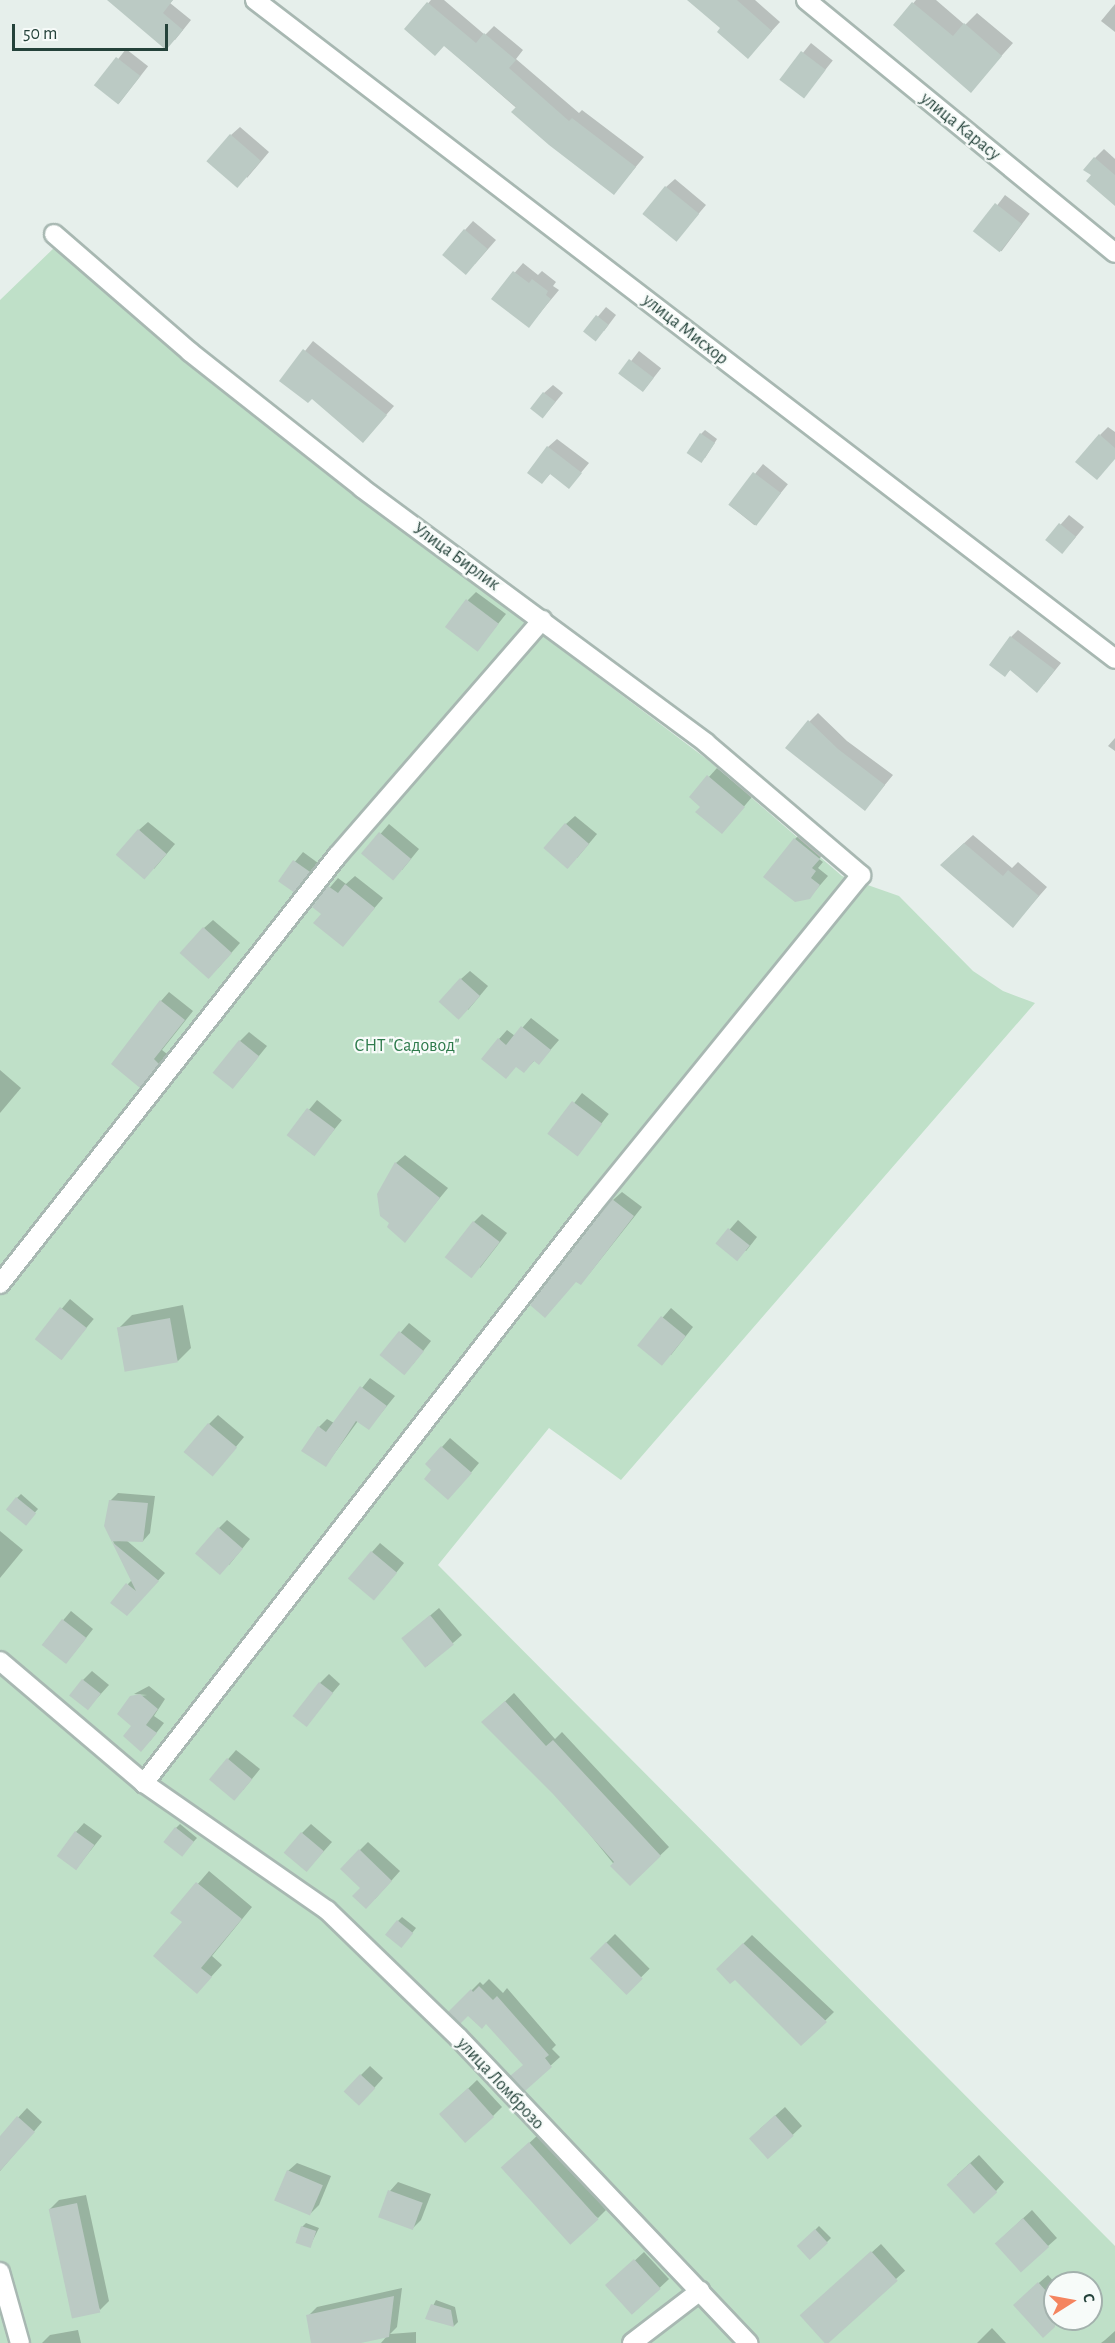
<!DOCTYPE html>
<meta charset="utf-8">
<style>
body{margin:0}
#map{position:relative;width:1115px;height:2343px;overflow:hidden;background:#e6efeb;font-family:"Alegreya Sans",sans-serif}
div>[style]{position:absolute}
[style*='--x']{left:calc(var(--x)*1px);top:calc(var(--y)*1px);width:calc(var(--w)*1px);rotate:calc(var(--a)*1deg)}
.green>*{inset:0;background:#bfe0c8}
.shadow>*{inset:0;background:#0003;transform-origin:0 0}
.building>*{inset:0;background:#bbcac4;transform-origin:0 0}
.roads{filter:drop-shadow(2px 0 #a8b8b2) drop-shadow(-2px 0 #a8b8b2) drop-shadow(0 2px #a8b8b2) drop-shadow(0 -2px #a8b8b2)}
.street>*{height:18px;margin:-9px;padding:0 9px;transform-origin:9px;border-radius:9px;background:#fff}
span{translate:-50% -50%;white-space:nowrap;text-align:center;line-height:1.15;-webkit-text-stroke:4.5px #f7fbf9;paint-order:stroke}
.street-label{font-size:18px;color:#24423a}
.park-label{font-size:18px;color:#2d7a4b}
.north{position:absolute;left:1043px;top:2271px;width:60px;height:60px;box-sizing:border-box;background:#f7fbf9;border:2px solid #a3b1ad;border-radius:50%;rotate:79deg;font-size:16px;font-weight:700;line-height:24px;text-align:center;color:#24423a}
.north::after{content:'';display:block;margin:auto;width:21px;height:27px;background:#f4845f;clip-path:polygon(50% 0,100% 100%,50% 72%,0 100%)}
.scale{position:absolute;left:12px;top:24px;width:156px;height:27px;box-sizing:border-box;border:3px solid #24423a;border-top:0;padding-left:8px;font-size:18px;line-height:21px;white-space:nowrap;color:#24423a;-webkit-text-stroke:4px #f7fbf9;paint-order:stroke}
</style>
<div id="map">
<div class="green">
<i style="clip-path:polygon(evenodd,56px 246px,364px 501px,708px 760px,842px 876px,899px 896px,973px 971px,1003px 991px,1035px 1003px,621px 1480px,549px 1428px,438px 1565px,1115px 2246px,1115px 2343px,0 2343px,0 300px,56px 246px,1055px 2283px,1091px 2283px,1091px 2319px,1055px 2319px,1055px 2283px)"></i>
</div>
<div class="shadow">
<i style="clip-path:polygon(113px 0,173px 0,170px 3px,191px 20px,175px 40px)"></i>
<i style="clip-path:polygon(431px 0,444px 0,485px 35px,494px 26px,523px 50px,516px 59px,579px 113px,582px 110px,644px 157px,614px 193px,444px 45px,406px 29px)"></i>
<i style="clip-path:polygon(688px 0,755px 0,780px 22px,756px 48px)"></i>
<i style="clip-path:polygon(916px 0,936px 0,965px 25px,977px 13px,1013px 43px,970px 91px,895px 25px)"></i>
<i style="clip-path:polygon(1115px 4px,1115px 32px,1101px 21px)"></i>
<i style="left:811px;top:43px;width:28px;height:47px;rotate:39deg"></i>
<i style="left:126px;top:49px;width:28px;height:47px;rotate:38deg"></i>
<i style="clip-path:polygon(240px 127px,269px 152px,247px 178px,231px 135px)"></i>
<i style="clip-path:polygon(1104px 149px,1115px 159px,1115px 195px,1093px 175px,1095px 158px)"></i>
<i style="clip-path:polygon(675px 179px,706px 205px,684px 231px,666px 187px)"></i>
<i style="left:1005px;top:195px;width:31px;height:47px;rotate:37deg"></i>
<i style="clip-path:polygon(473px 221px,496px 240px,475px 264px,465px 230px)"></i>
<i style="clip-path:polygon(523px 263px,538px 275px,542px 271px,556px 282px,553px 286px,559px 290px,529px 326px,493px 298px)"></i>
<i style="clip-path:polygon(606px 307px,616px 315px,604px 331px,585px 332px)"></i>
<i style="clip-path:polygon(313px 341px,394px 406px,371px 432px,281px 381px)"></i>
<i style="left:639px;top:351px;width:28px;height:28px;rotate:38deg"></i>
<i style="clip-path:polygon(553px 385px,563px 393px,543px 417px,544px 393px)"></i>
<i style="clip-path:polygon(1108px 427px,1115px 432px,1115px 458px,1100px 435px)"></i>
<i style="clip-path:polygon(705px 430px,717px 439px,705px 458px,701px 434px)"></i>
<i style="clip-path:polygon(557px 439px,589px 463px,569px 487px,551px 473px,542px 482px,548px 447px)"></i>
<i style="left:763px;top:464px;width:32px;height:53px;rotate:39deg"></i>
<i style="clip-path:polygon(1069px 515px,1084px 527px,1070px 544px,1047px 540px)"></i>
<i style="clip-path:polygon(476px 592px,506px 614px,477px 650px,468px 600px)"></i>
<i style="clip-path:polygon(1018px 630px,1061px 663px,1044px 684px,1011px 669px,1005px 675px,1011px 637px)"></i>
<i style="clip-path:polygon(818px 713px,847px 741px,893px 775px,865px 809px,809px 722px)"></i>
<i style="clip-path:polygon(1115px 738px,1115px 751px,1108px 746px)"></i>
<i style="clip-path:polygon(717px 768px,752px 797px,730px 823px,691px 797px)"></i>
<i style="clip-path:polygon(575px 816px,597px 834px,577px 858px,566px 824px)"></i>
<i style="clip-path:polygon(148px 822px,175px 844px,154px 869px,139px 830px)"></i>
<i style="clip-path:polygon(389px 824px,419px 849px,402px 870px,364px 853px)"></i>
<i style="clip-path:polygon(804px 830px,828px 849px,819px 859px,823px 862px,818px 868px,828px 876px,809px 898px,795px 839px)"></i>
<i style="clip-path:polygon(973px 835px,1012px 868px,1018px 862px,1047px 887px,1013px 926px,950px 856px)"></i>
<i style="clip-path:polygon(303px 852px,318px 863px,302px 882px,280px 880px)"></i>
<i style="clip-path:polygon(355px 876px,383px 898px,343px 945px,323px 913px,314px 906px,338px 878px,346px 884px)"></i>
<i style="clip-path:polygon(213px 920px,240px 943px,218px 968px,204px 928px)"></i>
<i style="clip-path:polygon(470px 971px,488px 986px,468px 1010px,461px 979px)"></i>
<i style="clip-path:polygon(169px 992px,193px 1011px,162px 1050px,167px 1054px,140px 1086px,161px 1001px)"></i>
<i style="clip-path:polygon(531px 1018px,559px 1040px,539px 1063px,535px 1060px,524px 1071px,499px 1039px,507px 1030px,515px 1036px)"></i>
<i style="clip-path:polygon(249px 1032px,267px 1046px,241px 1078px,240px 1041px)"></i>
<i style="clip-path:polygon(0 1070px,21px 1088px,0 1113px)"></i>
<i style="left:582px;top:1093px;width:34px;height:52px;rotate:38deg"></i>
<i style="left:317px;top:1100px;width:32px;height:45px;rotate:39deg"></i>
<i style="clip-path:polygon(405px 1155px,448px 1188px,405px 1240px,396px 1163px)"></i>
<i style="clip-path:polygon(622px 1192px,642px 1207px,589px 1274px,613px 1200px)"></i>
<i style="clip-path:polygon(482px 1214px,507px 1233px,480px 1268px,474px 1222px)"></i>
<i style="clip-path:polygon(738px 1220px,757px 1237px,746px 1251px,718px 1243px)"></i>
<i style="left:70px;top:1299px;width:31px;height:52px;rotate:40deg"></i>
<i style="clip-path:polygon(183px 1305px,191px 1348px,178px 1361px,119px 1328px,132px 1315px)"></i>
<i style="clip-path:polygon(671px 1308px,693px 1327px,671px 1355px,639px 1345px)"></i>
<i style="clip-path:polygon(409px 1323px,431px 1341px,413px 1364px,382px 1354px)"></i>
<i style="clip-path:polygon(370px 1378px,395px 1396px,369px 1428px,358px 1421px,326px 1465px,319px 1427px,327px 1419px,334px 1423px)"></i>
<i style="clip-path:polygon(218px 1415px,244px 1437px,221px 1465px,209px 1424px)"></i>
<i style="clip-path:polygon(450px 1438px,479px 1463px,457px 1489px,433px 1470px,442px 1447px)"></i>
<i style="clip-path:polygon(118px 1493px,155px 1496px,150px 1533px,143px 1541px,126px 1540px,165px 1573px,134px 1607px,128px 1584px,132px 1580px,105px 1525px,110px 1501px)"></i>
<i style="clip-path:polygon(21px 1494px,38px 1509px,29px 1519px,17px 1498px)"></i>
<i style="clip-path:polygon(227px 1520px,250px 1539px,229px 1565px,219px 1528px)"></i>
<i style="clip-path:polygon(0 1531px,23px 1550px,0 1578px)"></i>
<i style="clip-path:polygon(380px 1543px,404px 1563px,382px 1590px,372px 1552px)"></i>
<i style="clip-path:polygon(439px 1608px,462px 1635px,427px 1666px,413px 1630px)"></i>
<i style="clip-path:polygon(71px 1611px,93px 1629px,74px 1653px,43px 1644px)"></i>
<i style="clip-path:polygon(92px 1671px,109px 1685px,88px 1708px,83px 1680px)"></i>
<i style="clip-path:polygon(329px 1674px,340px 1684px,306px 1724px,320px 1683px)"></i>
<i style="clip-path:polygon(149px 1686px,165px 1699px,154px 1716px,164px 1723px,150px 1741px,133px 1725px,131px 1697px,147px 1695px,134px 1694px)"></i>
<i style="clip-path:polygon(514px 1693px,555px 1739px,562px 1732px,669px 1847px,630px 1884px,492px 1714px)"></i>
<i style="clip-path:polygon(236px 1750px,260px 1769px,243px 1790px,211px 1779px)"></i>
<i style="clip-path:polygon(84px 1823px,102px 1836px,76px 1869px,76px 1832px)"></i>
<i style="clip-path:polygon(180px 1824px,197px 1838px,185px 1851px,176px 1828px)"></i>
<i style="clip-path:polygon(311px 1824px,332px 1842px,315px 1861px,302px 1833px)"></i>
<i style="clip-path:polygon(368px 1842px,400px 1871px,375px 1899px,362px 1887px,360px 1850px)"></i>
<i style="clip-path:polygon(209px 1871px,252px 1907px,212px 1956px,222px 1965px,197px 1992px,184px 1922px,173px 1913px)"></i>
<i style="clip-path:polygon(402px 1917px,416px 1928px,405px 1942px,398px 1921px)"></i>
<i style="left:615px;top:1934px;width:49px;height:33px;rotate:45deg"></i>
<i style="clip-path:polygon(752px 1935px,834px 2012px,801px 2044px,735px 1977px,718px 1969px)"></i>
<i style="clip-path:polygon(489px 1979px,503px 1993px,507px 1988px,556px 2045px,552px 2049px,560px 2057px,525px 2089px,525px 2064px,486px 2022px,469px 2013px,450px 2012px,480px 1982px,483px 1985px)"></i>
<i style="clip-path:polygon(370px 2066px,383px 2078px,368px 2095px,361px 2075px)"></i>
<i style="clip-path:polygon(477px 2080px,502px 2107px,493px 2116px,450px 2106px)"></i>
<i style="clip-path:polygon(785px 2107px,802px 2126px,769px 2157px,760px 2129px)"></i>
<i style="clip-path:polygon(27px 2108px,42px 2122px,0 2171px,0 2137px)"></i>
<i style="clip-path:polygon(539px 2134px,606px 2210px,598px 2218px,511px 2160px)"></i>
<i style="clip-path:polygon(979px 2155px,1004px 2182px,996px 2191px,957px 2175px)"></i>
<i style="clip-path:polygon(297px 2163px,331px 2176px,319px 2205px,311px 2213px,288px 2171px)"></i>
<i style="clip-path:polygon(398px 2182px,431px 2194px,421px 2220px,412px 2229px,390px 2191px)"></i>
<i style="clip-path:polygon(86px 2195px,109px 2301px,100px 2310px,50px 2209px,59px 2200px)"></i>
<i style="clip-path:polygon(1032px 2210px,1057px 2238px,1048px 2246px,1005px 2235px)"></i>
<i style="clip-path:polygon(306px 2223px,319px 2228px,310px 2246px,302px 2227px)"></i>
<i style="left:819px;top:2226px;width:17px;height:28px;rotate:45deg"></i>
<i style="left:881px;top:2244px;width:36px;height:107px;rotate:48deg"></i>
<i style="clip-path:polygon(644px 2252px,669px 2279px,633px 2313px,617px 2277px)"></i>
<i style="clip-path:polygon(1048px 2275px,1055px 2283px,1055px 2319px,1061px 2319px,1043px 2336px,1024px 2296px)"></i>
<i style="clip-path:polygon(402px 2288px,397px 2327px,390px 2334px,416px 2332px,416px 2343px,381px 2343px,387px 2336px,354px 2343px,313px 2343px,308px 2316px,317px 2307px)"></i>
<i style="clip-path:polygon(436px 2300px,455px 2307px,458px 2322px,454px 2326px,427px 2318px)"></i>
<i style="clip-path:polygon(992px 2328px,1006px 2343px,977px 2343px)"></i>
<i style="clip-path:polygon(78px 2330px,81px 2343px,42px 2343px,50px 2335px)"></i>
<i style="clip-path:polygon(1115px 2331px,1115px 2343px,1101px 2343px,1105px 2340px)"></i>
</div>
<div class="building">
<i style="clip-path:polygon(107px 0,173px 0,163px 13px,183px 30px,166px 50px)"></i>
<i style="clip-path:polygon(687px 0,737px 0,772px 31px,748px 59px,717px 32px,720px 28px)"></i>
<i style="clip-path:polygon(427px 2px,476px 43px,484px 33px,516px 60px,509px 68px,569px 121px,572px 118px,636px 167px,614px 195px,549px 145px,511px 112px,516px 107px,444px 46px,435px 56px,404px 29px)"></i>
<i style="clip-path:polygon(912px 2px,953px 36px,964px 23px,1002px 56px,971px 93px,893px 25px)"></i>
<i style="left:801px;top:51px;width:31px;height:36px;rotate:37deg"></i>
<i style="left:116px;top:57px;width:31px;height:36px;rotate:38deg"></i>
<i style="left:230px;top:134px;width:41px;height:36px;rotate:41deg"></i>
<i style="clip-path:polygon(1094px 157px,1115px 175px,1115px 206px,1086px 181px,1091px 175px,1083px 170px)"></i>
<i style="left:665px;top:186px;width:44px;height:36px;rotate:39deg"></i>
<i style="left:995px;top:203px;width:34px;height:36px;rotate:38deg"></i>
<i style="left:464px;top:229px;width:31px;height:34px;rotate:40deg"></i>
<i style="clip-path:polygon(513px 271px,529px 283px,532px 279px,548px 291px,546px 295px,551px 299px,529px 328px,491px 299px)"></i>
<i style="left:596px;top:315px;width:16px;height:21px;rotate:38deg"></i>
<i style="clip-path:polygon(303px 349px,387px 415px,363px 443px,312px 399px,308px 403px,279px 381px)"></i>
<i style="left:629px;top:359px;width:31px;height:18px;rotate:37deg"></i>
<i style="left:543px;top:392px;width:16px;height:21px;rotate:38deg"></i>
<i style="left:700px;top:433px;width:18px;height:24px;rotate:34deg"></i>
<i style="clip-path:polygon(1099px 434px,1115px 448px,1115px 459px,1097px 480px,1075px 462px)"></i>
<i style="clip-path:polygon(547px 446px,582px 473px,569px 489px,550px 474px,542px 484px,527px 473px)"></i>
<i style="left:753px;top:472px;width:35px;height:41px;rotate:37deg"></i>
<i style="left:1059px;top:523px;width:22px;height:22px;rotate:39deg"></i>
<i style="left:466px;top:599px;width:41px;height:35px;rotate:37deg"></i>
<i style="clip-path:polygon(1010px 636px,1055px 670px,1037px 693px,1010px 670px,1005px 677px,989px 665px)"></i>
<i style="clip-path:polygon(808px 720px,838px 749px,885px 785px,865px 811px,785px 748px)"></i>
<i style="clip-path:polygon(707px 775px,745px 807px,722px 834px,695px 812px,700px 807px,689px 797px)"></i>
<i style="left:565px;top:823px;width:32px;height:33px;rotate:41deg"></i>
<i style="left:138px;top:829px;width:38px;height:34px;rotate:41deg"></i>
<i style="left:379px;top:832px;width:42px;height:28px;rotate:40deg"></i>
<i style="clip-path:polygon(794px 838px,820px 859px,812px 868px,816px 871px,811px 878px,820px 885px,810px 899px,795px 902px,763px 877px)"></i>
<i style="clip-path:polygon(964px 843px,1003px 876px,1008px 870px,1039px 896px,1013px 928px,940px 865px)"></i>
<i style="left:293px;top:860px;width:21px;height:26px;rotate:35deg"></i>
<i style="clip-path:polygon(345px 884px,375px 908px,343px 947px,313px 923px,321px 914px,312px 907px,328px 886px,338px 893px)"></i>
<i style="left:203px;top:927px;width:39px;height:35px;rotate:42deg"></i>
<i style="left:460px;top:978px;width:27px;height:32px;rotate:42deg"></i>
<i style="clip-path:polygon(160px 1000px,185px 1020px,154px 1059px,159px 1064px,140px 1088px,111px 1064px)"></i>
<i style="clip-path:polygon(521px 1026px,551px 1050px,539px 1065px,534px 1061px,524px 1073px,516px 1067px,506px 1079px,481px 1059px,498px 1038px,506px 1045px)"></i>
<i style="left:239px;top:1040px;width:26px;height:42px;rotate:39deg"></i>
<i style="left:572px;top:1101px;width:38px;height:41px;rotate:37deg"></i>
<i style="left:307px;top:1108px;width:35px;height:34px;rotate:37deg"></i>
<i style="clip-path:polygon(395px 1162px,440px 1198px,405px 1243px,387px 1227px,389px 1223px,380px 1216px,377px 1194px)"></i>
<i style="clip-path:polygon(612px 1199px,634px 1216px,581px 1285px,576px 1282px,545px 1318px,530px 1305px)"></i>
<i style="left:473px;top:1221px;width:34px;height:46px;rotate:38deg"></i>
<i style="left:728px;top:1228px;width:28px;height:20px;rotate:39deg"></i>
<i style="left:60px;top:1307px;width:34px;height:41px;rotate:38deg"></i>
<i style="left:661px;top:1316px;width:32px;height:38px;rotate:39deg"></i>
<i style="left:170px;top:1318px;width:45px;height:54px;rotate:80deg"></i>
<i style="left:399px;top:1331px;width:32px;height:31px;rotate:39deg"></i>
<i style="clip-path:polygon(360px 1386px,387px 1406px,369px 1430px,356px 1421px,326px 1467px,301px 1451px,318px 1426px,326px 1432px)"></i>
<i style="left:208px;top:1423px;width:38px;height:38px;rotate:40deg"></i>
<i style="clip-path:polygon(441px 1446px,472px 1473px,448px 1500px,424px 1479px,431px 1470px,425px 1464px)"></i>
<i style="left:16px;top:1497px;width:26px;height:16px;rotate:39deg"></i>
<i style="clip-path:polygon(109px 1500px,148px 1503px,143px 1542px,111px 1541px,159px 1581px,127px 1616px,110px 1603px,126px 1583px,136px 1591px,104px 1526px)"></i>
<i style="left:218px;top:1527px;width:33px;height:35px;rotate:41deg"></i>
<i style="left:371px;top:1551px;width:34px;height:36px;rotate:40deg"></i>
<i style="left:430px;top:1615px;width:38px;height:37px;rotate:51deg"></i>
<i style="left:62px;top:1619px;width:31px;height:33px;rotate:38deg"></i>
<i style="left:82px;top:1679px;width:24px;height:21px;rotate:38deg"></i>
<i style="left:319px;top:1682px;width:18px;height:43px;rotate:38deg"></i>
<i style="clip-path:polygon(140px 1694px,158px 1709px,146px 1725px,157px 1733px,141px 1752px,123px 1736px,131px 1726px,117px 1714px,130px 1696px)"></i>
<i style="clip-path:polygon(505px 1701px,546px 1746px,553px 1740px,661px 1856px,630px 1886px,610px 1866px,614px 1862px,553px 1794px,481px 1722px)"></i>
<i style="left:227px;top:1758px;width:33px;height:28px;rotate:40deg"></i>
<i style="left:175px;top:1827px;width:24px;height:19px;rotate:38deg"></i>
<i style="left:75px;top:1831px;width:24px;height:31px;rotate:36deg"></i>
<i style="left:301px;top:1832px;width:30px;height:27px;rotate:40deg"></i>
<i style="clip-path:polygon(359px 1849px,392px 1881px,366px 1909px,352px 1896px,360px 1888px,340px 1869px)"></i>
<i style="clip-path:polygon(196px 1882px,242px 1919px,201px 1968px,212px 1977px,197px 1994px,153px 1956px,182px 1922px,170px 1913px)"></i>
<i style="left:397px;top:1920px;width:21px;height:19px;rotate:39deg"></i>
<i style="left:606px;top:1942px;width:52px;height:23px;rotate:45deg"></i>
<i style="clip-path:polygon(743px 1943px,827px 2022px,801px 2046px,735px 1980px,730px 1984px,716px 1969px)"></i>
<i style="clip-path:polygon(479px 1986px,493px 2000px,497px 1996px,549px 2055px,545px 2058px,552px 2067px,525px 2091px,510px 2076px,523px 2065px,486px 2024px,482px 2029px,468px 2016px,460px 2024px,448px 2012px,471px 1989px,473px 1992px)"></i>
<i style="left:360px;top:2074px;width:21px;height:24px;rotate:43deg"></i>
<i style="left:468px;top:2088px;width:39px;height:39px;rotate:48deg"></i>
<i style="left:775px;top:2115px;width:28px;height:35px;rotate:48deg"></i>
<i style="clip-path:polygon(17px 2116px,35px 2132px,0 2171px,0 2136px)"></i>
<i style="left:529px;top:2142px;width:104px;height:38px;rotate:48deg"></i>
<i style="left:970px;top:2163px;width:40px;height:32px;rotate:47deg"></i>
<i style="left:287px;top:2170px;width:39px;height:33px;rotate:23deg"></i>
<i style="left:388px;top:2190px;width:37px;height:29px;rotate:20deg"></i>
<i style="left:77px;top:2203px;width:112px;height:29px;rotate:78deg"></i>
<i style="left:1023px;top:2218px;width:39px;height:38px;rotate:48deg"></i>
<i style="left:301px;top:2226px;width:16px;height:18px;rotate:18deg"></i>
<i style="left:815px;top:2229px;width:19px;height:25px;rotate:47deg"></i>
<i style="left:871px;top:2251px;width:40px;height:96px;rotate:48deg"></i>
<i style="left:634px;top:2259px;width:40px;height:39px;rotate:48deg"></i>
<i style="clip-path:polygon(1038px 2282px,1055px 2301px,1055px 2327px,1043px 2338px,1013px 2305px)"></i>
<i style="clip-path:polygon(394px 2296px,389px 2337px,361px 2343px,311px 2343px,306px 2315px)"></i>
<i style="clip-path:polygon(431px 2304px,451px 2310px,454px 2327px,425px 2319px)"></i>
</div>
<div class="roads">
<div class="street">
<i style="--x:255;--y:0;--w:1083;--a:37.46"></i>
<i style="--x:806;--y:0;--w:399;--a:39.3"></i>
<i style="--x:54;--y:234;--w:180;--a:40.9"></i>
<i style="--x:190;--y:352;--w:219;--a:38.3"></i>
<i style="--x:362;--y:488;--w:428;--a:36.5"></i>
<i style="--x:706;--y:743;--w:204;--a:40.4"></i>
<i style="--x:861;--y:875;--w:427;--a:129.1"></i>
<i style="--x:592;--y:1206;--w:731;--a:127.83"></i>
<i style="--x:0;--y:1284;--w:545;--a:-51.78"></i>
<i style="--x:337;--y:856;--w:313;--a:-49"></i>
<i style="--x:0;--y:1661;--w:189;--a:40.3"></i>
<i style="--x:144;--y:1783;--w:223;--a:34.8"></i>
<i style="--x:327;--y:1910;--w:182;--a:44.1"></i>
<i style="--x:458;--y:2037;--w:422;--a:46.5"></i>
<i style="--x:0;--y:2272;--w:74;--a:74.3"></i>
<i style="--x:632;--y:2343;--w:86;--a:-37.4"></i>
</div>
</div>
<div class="street-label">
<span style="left:960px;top:127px;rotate:39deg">улица Карасу</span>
<span style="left:685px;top:330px;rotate:38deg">улица Мисхор</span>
<span style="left:456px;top:557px;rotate:36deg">Улица Бирлик</span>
<span style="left:500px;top:2084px;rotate:47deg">улица Ломброзо</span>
</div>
<div class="park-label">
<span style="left:407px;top:1046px">СНТ "Садовод"</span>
</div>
<div class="north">С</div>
<div class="scale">50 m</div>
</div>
